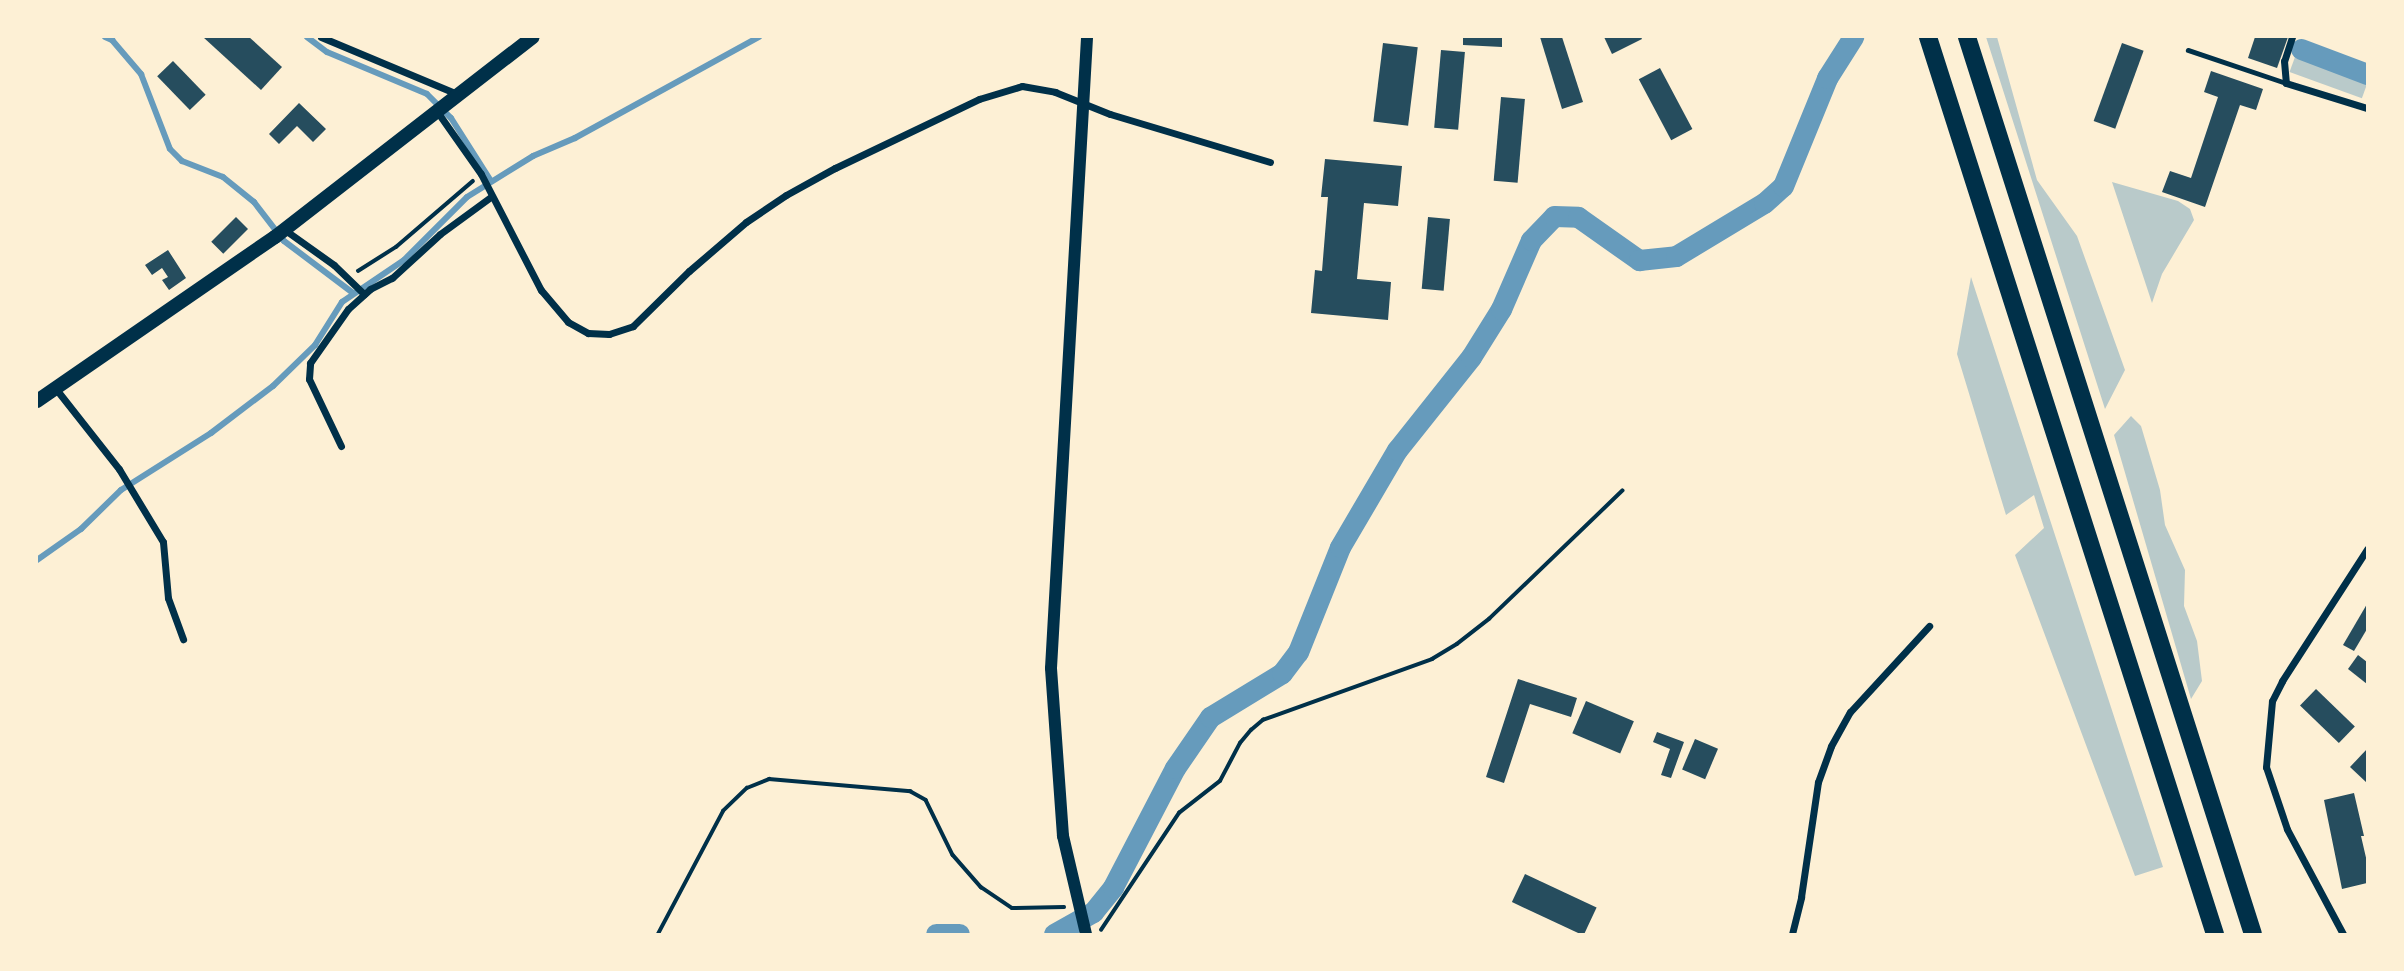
<!DOCTYPE html>
<style>
body{margin:0}
#map{position:relative;width:2404px;height:971px;overflow:hidden;background:#fdf0d5;font-family:"Varela Round",sans-serif}
div>[style]{position:absolute}
[style*='--x']{left:calc(var(--x)*1px);top:calc(var(--y)*1px);width:calc(var(--w)*1px);rotate:calc(var(--a)*1deg)}
.green>*{inset:0;background:#b9caca;transform-origin:0 0}
.stream>*{height:6px;margin:-3px;padding:0 3px;transform-origin:3px;border-radius:3px;background:#669bbc}
.canal>*{height:21px;margin:-10.5px;padding:0 10.5px;transform-origin:10.5px;border-radius:10.5px;background:#669bbc}
.building>*{inset:0;background:#264d5e;transform-origin:0 0}
.path>*{height:3.5px;margin:-1.75px;padding:0 1.75px;transform-origin:1.75px;border-radius:1.75px;background:#003049}
.service>*{height:4.5px;margin:-2.25px;padding:0 2.25px;transform-origin:2.25px;border-radius:2.25px;background:#003049}
.minor>*{height:7px;margin:-3.5px;padding:0 3.5px;transform-origin:3.5px;border-radius:3.5px;background:#003049}
.tertiary>*{height:12px;margin:-6px;padding:0 6px;transform-origin:6px;border-radius:6px;background:#003049}
.secondary>*{height:14px;margin:-7px;padding:0 7px;transform-origin:7px;border-radius:7px;background:#003049}
.motorway>*{height:18px;margin:-9px;padding:0 9px;transform-origin:9px;border-radius:9px;background:#003049}
span{translate:-50% -50%;white-space:nowrap;text-align:center;line-height:1.15;-webkit-text-stroke:5px #fdf0d5;paint-order:stroke}
.frame{position:absolute;inset:0;border:38px solid #fdf0d5;pointer-events:none}
</style>
<div id="map">
<div class="green">
<i style="clip-path:polygon(1986px 37px,1997px 37px,2037px 180px,2077px 236px,2125px 370px,2105px 409px)"></i>
<i style="left:2295px;top:57px;width:77px;height:16px;rotate:20deg"></i>
<i style="clip-path:polygon(2112px 182px,2178px 201px,2190px 209px,2194px 220px,2162px 274px,2152px 303px)"></i>
<i style="clip-path:polygon(1971px 277px,2163px 867px,2135px 876px,2015px 555px,2044px 528px,2034px 495px,2006px 515px,1957px 354px)"></i>
<i style="clip-path:polygon(2131px 416px,2141px 426px,2160px 490px,2165px 525px,2185px 570px,2184px 606px,2197px 641px,2202px 681px,2191px 699px,2114px 435px)"></i>
</div>
<div class="stream">
<i style="--x:105;--y:37;--w:8;--a:23"></i>
<i style="--x:112;--y:40;--w:45;--a:49.5"></i>
<i style="--x:141;--y:74;--w:80;--a:68.9"></i>
<i style="--x:170;--y:149;--w:17;--a:45"></i>
<i style="--x:182;--y:161;--w:44;--a:21.3"></i>
<i style="--x:223;--y:177;--w:40;--a:39"></i>
<i style="--x:254;--y:202;--w:49;--a:52.4"></i>
<i style="--x:284;--y:241;--w:86;--a:37"></i>
<i style="--x:307;--y:37;--w:25;--a:37"></i>
<i style="--x:327;--y:52;--w:108;--a:22.8"></i>
<i style="--x:427;--y:94;--w:34;--a:45"></i>
<i style="--x:451;--y:118;--w:75;--a:57.6"></i>
<i style="--x:37;--y:560;--w:54;--a:-35.2"></i>
<i style="--x:81;--y:529;--w:56;--a:-44.3"></i>
<i style="--x:121;--y:490;--w:107;--a:-32.3"></i>
<i style="--x:211;--y:433;--w:78;--a:-37.2"></i>
<i style="--x:273;--y:386;--w:59;--a:-44.3"></i>
<i style="--x:315;--y:345;--w:51;--a:-57.9"></i>
<i style="--x:342;--y:302;--w:75;--a:-34.1"></i>
<i style="--x:404;--y:260;--w:89;--a:-45"></i>
<i style="--x:467;--y:197;--w:78;--a:-31.8"></i>
<i style="--x:533;--y:156;--w:46;--a:-23.2"></i>
<i style="--x:575;--y:138;--w:210;--a:-28.8"></i>
</div>
<div class="canal">
<i style="--x:2301;--y:49;--w:71;--a:20.7"></i>
<i style="--x:936;--y:934;--w:23;--a:0"></i>
<i style="--x:1054;--y:934;--w:45;--a:-29.4"></i>
<i style="--x:1093;--y:912;--w:32;--a:-51"></i>
<i style="--x:1113;--y:887;--w:134;--a:-62.5"></i>
<i style="--x:1175;--y:768;--w:62;--a:-55.5"></i>
<i style="--x:1210;--y:717;--w:84;--a:-31.4"></i>
<i style="--x:1282;--y:673;--w:26;--a:-53"></i>
<i style="--x:1298;--y:652;--w:113;--a:-68.2"></i>
<i style="--x:1340;--y:547;--w:113;--a:-59.6"></i>
<i style="--x:1397;--y:450;--w:119;--a:-51.5"></i>
<i style="--x:1471;--y:357;--w:57;--a:-58"></i>
<i style="--x:1501;--y:309;--w:75;--a:-66.5"></i>
<i style="--x:1531;--y:240;--w:33;--a:-46"></i>
<i style="--x:1554;--y:216;--w:24;--a:2"></i>
<i style="--x:1578;--y:217;--w:75;--a:35.2"></i>
<i style="--x:1639;--y:260;--w:37;--a:-6"></i>
<i style="--x:1676;--y:256;--w:103;--a:-31.1"></i>
<i style="--x:1764;--y:203;--w:25;--a:-42"></i>
<i style="--x:1783;--y:186;--w:117;--a:-67.8"></i>
<i style="--x:1827;--y:78;--w:49;--a:-57.6"></i>
</div>
<div class="building">
<i style="clip-path:polygon(203px 37px,249px 37px,282px 67px,261px 90px)"></i>
<i style="clip-path:polygon(1463px 37px,1502px 37px,1502px 47px,1463px 45px)"></i>
<i style="clip-path:polygon(1540px 37px,1562px 37px,1583px 102px,1562px 109px)"></i>
<i style="clip-path:polygon(1604px 37px,1641px 37px,1642px 39px,1612px 54px)"></i>
<i style="clip-path:polygon(2255px 37px,2288px 37px,2277px 68px,2248px 58px)"></i>
<i style="left:1383px;top:43px;width:35px;height:79px;rotate:7deg"></i>
<i style="left:2122px;top:43px;width:23px;height:83px;rotate:20deg"></i>
<i style="left:1441px;top:50px;width:24px;height:78px;rotate:5deg"></i>
<i style="left:173px;top:61px;width:47px;height:22px;rotate:46deg"></i>
<i style="left:1660px;top:68px;width:69px;height:24px;rotate:62deg"></i>
<i style="clip-path:polygon(2211px 71px,2263px 89px,2256px 110px,2240px 105px,2205px 207px,2162px 192px,2170px 171px,2191px 178px,2218px 97px,2204px 92px)"></i>
<i style="left:1501px;top:97px;width:24px;height:84px;rotate:5deg"></i>
<i style="clip-path:polygon(299px 103px,326px 129px,313px 142px,297px 126px,279px 144px,269px 134px)"></i>
<i style="clip-path:polygon(1325px 159px,1402px 166px,1398px 206px,1364px 203px,1357px 279px,1391px 282px,1388px 320px,1311px 313px,1315px 270px,1322px 271px,1328px 197px,1321px 197px)"></i>
<i style="left:236px;top:217px;width:17px;height:35px;rotate:45deg"></i>
<i style="left:1428px;top:217px;width:22px;height:72px;rotate:5deg"></i>
<i style="clip-path:polygon(168px 250px,186px 278px,169px 290px,162px 280px,168px 277px,162px 268px,152px 275px,145px 265px)"></i>
<i style="clip-path:polygon(2367px 604px,2367px 629px,2354px 651px,2343px 645px)"></i>
<i style="clip-path:polygon(2358px 655px,2367px 662px,2367px 684px,2348px 669px)"></i>
<i style="clip-path:polygon(1518px 679px,1577px 698px,1571px 717px,1530px 704px,1504px 783px,1486px 777px)"></i>
<i style="left:2316px;top:689px;width:54px;height:23px;rotate:44deg"></i>
<i style="left:1586px;top:701px;width:52px;height:35px;rotate:23deg"></i>
<i style="clip-path:polygon(1657px 732px,1684px 742px,1671px 778px,1661px 775px,1670px 749px,1653px 742px)"></i>
<i style="left:1695px;top:739px;width:25px;height:33px;rotate:23deg"></i>
<i style="clip-path:polygon(2367px 749px,2367px 783px,2350px 767px)"></i>
<i style="clip-path:polygon(2354px 793px,2364px 836px,2361px 836px,2367px 862px,2367px 883px,2342px 889px,2324px 800px)"></i>
<i style="left:1525px;top:874px;width:79px;height:31px;rotate:25deg"></i>
</div>
<div class="path">
<i style="--x:358;--y:271;--w:45;--a:-32.3"></i>
<i style="--x:396;--y:247;--w:101;--a:-40.6"></i>
<i style="--x:1101;--y:930;--w:141;--a:-56.3"></i>
<i style="--x:1179;--y:813;--w:52;--a:-38"></i>
<i style="--x:1220;--y:781;--w:43;--a:-62.2"></i>
<i style="--x:1240;--y:743;--w:17;--a:-50"></i>
<i style="--x:1251;--y:730;--w:16;--a:-40"></i>
<i style="--x:1263;--y:720;--w:180;--a:-19.8"></i>
<i style="--x:1432;--y:659;--w:29;--a:-31"></i>
<i style="--x:1457;--y:644;--w:41;--a:-38"></i>
<i style="--x:1489;--y:619;--w:185;--a:-43.9"></i>
<i style="--x:658;--y:934;--w:139;--a:-62.1"></i>
<i style="--x:723;--y:811;--w:33;--a:-44"></i>
<i style="--x:747;--y:788;--w:24;--a:-22"></i>
<i style="--x:769;--y:779;--w:142;--a:4.9"></i>
<i style="--x:910;--y:791;--w:18;--a:29"></i>
<i style="--x:926;--y:800;--w:61;--a:63.9"></i>
<i style="--x:953;--y:855;--w:43;--a:48.8"></i>
<i style="--x:981;--y:887;--w:37;--a:34"></i>
<i style="--x:1012;--y:908;--w:52;--a:-1.1"></i>
</div>
<div class="service">
<i style="--x:2188;--y:50;--w:103;--a:18.6"></i>
</div>
<div class="minor">
<i style="--x:321;--y:37;--w:147;--a:22.7"></i>
<i style="--x:2292;--y:37;--w:25;--a:108"></i>
<i style="--x:2284;--y:61;--w:22;--a:85"></i>
<i style="--x:2286;--y:83;--w:85;--a:17.2"></i>
<i style="--x:436;--y:110;--w:78;--a:54.9"></i>
<i style="--x:481;--y:174;--w:131;--a:62.7"></i>
<i style="--x:541;--y:290;--w:42;--a:49.8"></i>
<i style="--x:568;--y:322;--w:23;--a:29"></i>
<i style="--x:588;--y:333;--w:21;--a:3"></i>
<i style="--x:609;--y:334;--w:25;--a:-18"></i>
<i style="--x:633;--y:326;--w:78;--a:-44.5"></i>
<i style="--x:689;--y:271;--w:75;--a:-40.7"></i>
<i style="--x:746;--y:222;--w:48;--a:-34"></i>
<i style="--x:786;--y:195;--w:56;--a:-28.9"></i>
<i style="--x:835;--y:168;--w:160;--a:-25.6"></i>
<i style="--x:979;--y:99;--w:45;--a:-16.8"></i>
<i style="--x:1022;--y:86;--w:34;--a:10"></i>
<i style="--x:1055;--y:92;--w:59;--a:21.8"></i>
<i style="--x:1110;--y:114;--w:167;--a:16.7"></i>
<i style="--x:285;--y:230;--w:60;--a:35.5"></i>
<i style="--x:334;--y:265;--w:42;--a:44"></i>
<i style="--x:56;--y:389;--w:102;--a:51.8"></i>
<i style="--x:119;--y:469;--w:85;--a:58.9"></i>
<i style="--x:163;--y:542;--w:56;--a:84.9"></i>
<i style="--x:168;--y:598;--w:44;--a:69.9"></i>
<i style="--x:341;--y:446;--w:74;--a:-115.5"></i>
<i style="--x:309;--y:379;--w:16;--a:-86"></i>
<i style="--x:310;--y:363;--w:66;--a:-54.9"></i>
<i style="--x:348;--y:309;--w:30;--a:-42"></i>
<i style="--x:370;--y:289;--w:25;--a:-27"></i>
<i style="--x:392;--y:278;--w:65;--a:-42.5"></i>
<i style="--x:440;--y:234;--w:64;--a:-36.2"></i>
<i style="--x:1792;--y:934;--w:38;--a:-76"></i>
<i style="--x:1801;--y:897;--w:116;--a:-81.6"></i>
<i style="--x:1818;--y:782;--w:38;--a:-70"></i>
<i style="--x:1831;--y:746;--w:39;--a:-61"></i>
<i style="--x:1850;--y:712;--w:117;--a:-47.4"></i>
<i style="--x:2343;--y:934;--w:119;--a:-118.1"></i>
<i style="--x:2287;--y:829;--w:65;--a:-108.7"></i>
<i style="--x:2266;--y:767;--w:66;--a:-84.8"></i>
<i style="--x:2272;--y:701;--w:22;--a:-63"></i>
<i style="--x:2282;--y:681;--w:157;--a:-57.2"></i>
</div>
<div class="tertiary">
<i style="--x:1086;--y:934;--w:101;--a:-103.2"></i>
<i style="--x:1063;--y:836;--w:168;--a:-94.1"></i>
<i style="--x:1051;--y:668;--w:632;--a:-86.73"></i>
</div>
<div class="secondary">
<i style="--x:37;--y:401;--w:289;--a:-34.6"></i>
<i style="--x:275;--y:237;--w:326;--a:-37.8"></i>
</div>
<div class="motorway">
<i style="--x:1928;--y:37;--w:942;--a:72.26"></i>
<i style="--x:1967;--y:37;--w:941;--a:72.32"></i>
</div>
<div class="frame"></div>
</div>
